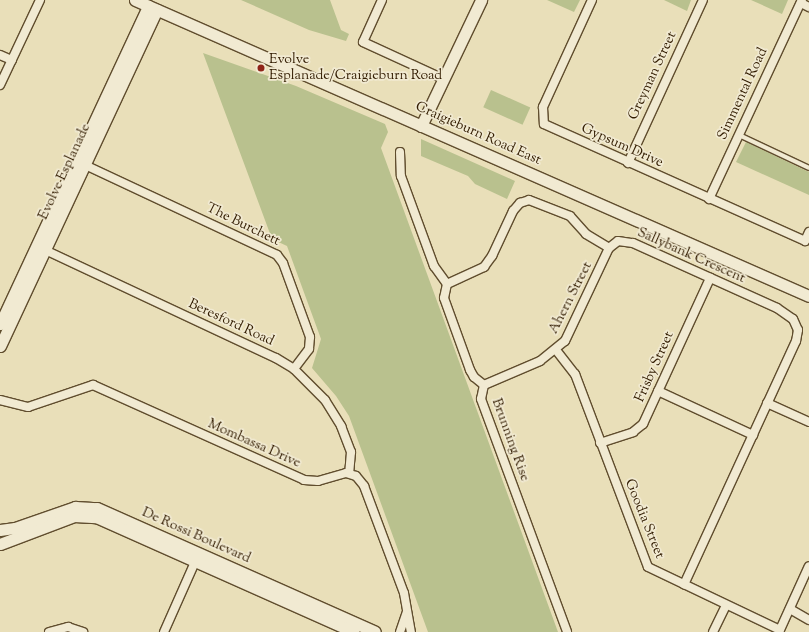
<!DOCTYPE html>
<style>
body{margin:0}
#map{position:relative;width:809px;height:632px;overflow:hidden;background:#e9dfb9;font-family:"Sorts Mill Goudy",serif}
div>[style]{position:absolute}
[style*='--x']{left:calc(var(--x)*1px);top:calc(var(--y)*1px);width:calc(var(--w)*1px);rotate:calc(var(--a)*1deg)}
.green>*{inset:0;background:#b9c18e;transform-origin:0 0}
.roads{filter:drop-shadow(1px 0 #604d2e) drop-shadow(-1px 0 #604d2e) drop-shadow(0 1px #604d2e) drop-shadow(0 -1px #604d2e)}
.lane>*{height:4px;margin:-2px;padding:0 2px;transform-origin:2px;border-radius:2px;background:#f1ead2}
.street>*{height:8px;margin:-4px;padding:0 4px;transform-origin:4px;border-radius:4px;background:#f1ead2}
.secondary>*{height:11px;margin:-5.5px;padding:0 5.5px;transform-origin:5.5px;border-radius:5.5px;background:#f1ead2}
.dots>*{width:11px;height:11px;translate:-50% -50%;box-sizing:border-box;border:2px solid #f1ead2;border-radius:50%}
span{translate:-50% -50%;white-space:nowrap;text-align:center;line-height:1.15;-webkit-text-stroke:3.5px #f1ead2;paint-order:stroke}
.poi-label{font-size:14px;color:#321c00}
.left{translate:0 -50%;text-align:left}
.street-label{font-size:14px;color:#321c00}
</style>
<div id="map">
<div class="green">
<i style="clip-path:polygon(241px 0,330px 0,341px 30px,349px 34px,346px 41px,309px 30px)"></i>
<i style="clip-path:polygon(547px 0,580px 0,574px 12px)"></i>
<i style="clip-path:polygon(664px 0,691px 0,687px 11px)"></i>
<i style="clip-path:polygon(751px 0,788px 0,782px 14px)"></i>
<i style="clip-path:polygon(203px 53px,296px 86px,385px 124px,388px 132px,381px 148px,558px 632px,428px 632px,349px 416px,336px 396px,312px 368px,321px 339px,287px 246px,272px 239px)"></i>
<i style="left:491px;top:90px;width:43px;height:19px;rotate:24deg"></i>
<i style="clip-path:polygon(421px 139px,515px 181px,507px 199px,475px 184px,468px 176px,421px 156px)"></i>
<i style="clip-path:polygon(746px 142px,809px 172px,809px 195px,736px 162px)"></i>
</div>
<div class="roads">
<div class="lane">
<i style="--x:739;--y:135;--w:77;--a:25.2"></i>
</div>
<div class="street">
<i style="--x:382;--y:0;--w:46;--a:114.3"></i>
<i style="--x:363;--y:42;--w:89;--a:24.6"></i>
<i style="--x:592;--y:0;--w:118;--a:114.6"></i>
<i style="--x:543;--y:107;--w:17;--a:87"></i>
<i style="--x:544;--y:124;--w:286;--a:24.1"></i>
<i style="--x:805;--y:241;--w:10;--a:-66"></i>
<i style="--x:801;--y:3;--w:9;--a:27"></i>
<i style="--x:0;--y:55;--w:13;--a:23"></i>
<i style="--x:0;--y:85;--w:94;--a:-64.8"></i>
<i style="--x:400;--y:152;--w:24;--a:88"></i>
<i style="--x:401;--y:176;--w:96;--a:69.9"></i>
<i style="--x:434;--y:266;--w:22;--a:54"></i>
<i style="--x:447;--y:284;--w:14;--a:102"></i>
<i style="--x:444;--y:298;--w:77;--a:70.1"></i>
<i style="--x:470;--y:370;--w:8;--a:60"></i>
<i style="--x:474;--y:377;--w:13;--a:39"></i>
<i style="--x:484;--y:385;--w:14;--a:102"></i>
<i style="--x:481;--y:399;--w:248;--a:69.7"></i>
<i style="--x:628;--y:163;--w:179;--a:-65.3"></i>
<i style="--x:85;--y:165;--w:212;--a:25.1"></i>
<i style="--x:277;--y:255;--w:10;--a:53"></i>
<i style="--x:283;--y:263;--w:79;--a:70"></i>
<i style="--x:310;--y:337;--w:12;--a:95"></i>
<i style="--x:309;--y:349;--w:25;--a:127"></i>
<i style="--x:709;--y:199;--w:220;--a:-65"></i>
<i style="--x:45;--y:250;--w:255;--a:25.1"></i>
<i style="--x:276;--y:358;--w:21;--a:31"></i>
<i style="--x:294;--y:369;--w:44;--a:45"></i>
<i style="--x:325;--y:400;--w:31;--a:58"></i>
<i style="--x:341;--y:426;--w:28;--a:69"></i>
<i style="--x:351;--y:452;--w:21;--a:95"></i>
<i style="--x:447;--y:284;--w:41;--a:-24.7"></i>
<i style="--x:484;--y:267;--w:14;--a:-54"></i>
<i style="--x:492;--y:256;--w:50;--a:-65"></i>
<i style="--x:513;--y:211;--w:11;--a:-49"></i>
<i style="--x:520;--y:203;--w:9;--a:-18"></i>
<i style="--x:529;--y:200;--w:44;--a:21.3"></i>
<i style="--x:570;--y:216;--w:24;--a:48"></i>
<i style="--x:586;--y:234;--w:27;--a:31"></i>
<i style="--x:609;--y:248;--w:11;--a:-38"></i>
<i style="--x:618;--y:241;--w:15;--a:8"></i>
<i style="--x:633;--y:243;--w:158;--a:24.3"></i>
<i style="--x:777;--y:308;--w:19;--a:35"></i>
<i style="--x:793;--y:319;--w:12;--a:66"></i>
<i style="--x:798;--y:330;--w:11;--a:100"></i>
<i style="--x:796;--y:341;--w:268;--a:114.7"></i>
<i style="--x:556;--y:350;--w:31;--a:52"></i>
<i style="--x:575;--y:374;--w:206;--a:69.3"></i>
<i style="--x:648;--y:567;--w:146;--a:25.5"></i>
<i style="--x:484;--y:385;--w:61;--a:-23.2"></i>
<i style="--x:540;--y:361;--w:32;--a:-39"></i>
<i style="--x:565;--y:341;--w:103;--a:-64.7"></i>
<i style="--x:658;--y:391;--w:105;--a:24.9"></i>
<i style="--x:0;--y:400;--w:29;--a:14"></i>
<i style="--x:28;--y:407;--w:69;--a:-18.7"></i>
<i style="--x:93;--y:385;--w:231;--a:24.2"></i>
<i style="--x:304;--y:480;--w:14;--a:4"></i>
<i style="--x:318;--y:481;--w:29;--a:-16"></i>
<i style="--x:346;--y:473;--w:10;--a:17"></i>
<i style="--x:356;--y:476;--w:13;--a:51"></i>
<i style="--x:364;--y:486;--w:114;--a:69.5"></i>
<i style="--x:404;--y:593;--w:40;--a:80"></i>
<i style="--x:767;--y:403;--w:46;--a:24.3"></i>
<i style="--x:600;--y:443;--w:35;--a:-18"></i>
<i style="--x:633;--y:432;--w:13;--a:-39"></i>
<i style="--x:643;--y:424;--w:161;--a:-65.3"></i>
<i style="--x:790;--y:609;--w:22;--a:30"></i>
<i style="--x:49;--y:632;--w:20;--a:-15"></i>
<i style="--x:68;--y:627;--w:16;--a:18"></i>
<i style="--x:164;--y:632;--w:77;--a:-66.1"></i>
<i style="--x:400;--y:632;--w:21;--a:-71"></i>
<i style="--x:713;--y:632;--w:30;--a:-64"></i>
<i style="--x:779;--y:632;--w:72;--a:-65.6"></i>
</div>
<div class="secondary">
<i style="--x:135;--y:0;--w:736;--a:23.71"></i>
<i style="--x:421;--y:126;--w:140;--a:-64.5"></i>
<i style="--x:0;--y:324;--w:351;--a:-65"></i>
<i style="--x:0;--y:346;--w:371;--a:-65"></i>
<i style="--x:0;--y:530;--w:15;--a:-8"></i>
<i style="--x:15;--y:528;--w:64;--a:-19.3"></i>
<i style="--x:75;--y:507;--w:22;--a:3"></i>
<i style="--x:97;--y:508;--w:304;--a:24"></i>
<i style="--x:0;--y:544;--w:79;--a:-20.7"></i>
<i style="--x:74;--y:516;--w:22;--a:3"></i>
<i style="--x:96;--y:517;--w:282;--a:24"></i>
</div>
</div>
<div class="dots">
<i style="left:261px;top:68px;background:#8f2418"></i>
</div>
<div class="poi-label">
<span class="left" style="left:269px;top:68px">Evolve<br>Esplanade/Craigieburn Road</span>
</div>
<div class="street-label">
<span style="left:653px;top:76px;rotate:-65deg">Greyman Street</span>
<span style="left:743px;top:94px;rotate:-65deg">Simmental Road</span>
<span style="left:478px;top:134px;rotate:24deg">Craigieburn Road East</span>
<span style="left:622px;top:146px;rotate:24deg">Gypsum Drive</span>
<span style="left:65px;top:172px;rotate:-65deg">Evolve Esplanade</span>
<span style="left:243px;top:225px;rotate:26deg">The Burchett</span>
<span style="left:691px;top:256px;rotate:24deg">Sallybank Crescent</span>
<span style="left:571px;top:298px;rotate:-63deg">Ahern Street</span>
<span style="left:231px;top:323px;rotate:25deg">Beresford Road</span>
<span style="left:655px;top:367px;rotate:-66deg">Frisby Street</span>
<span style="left:510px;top:440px;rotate:70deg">Brunning Rise</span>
<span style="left:254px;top:444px;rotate:24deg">Mombassa Drive</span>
<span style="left:644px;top:519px;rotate:68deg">Goodia Street</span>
<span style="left:196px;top:536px;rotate:24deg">De Rossi Boulevard</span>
</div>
</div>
